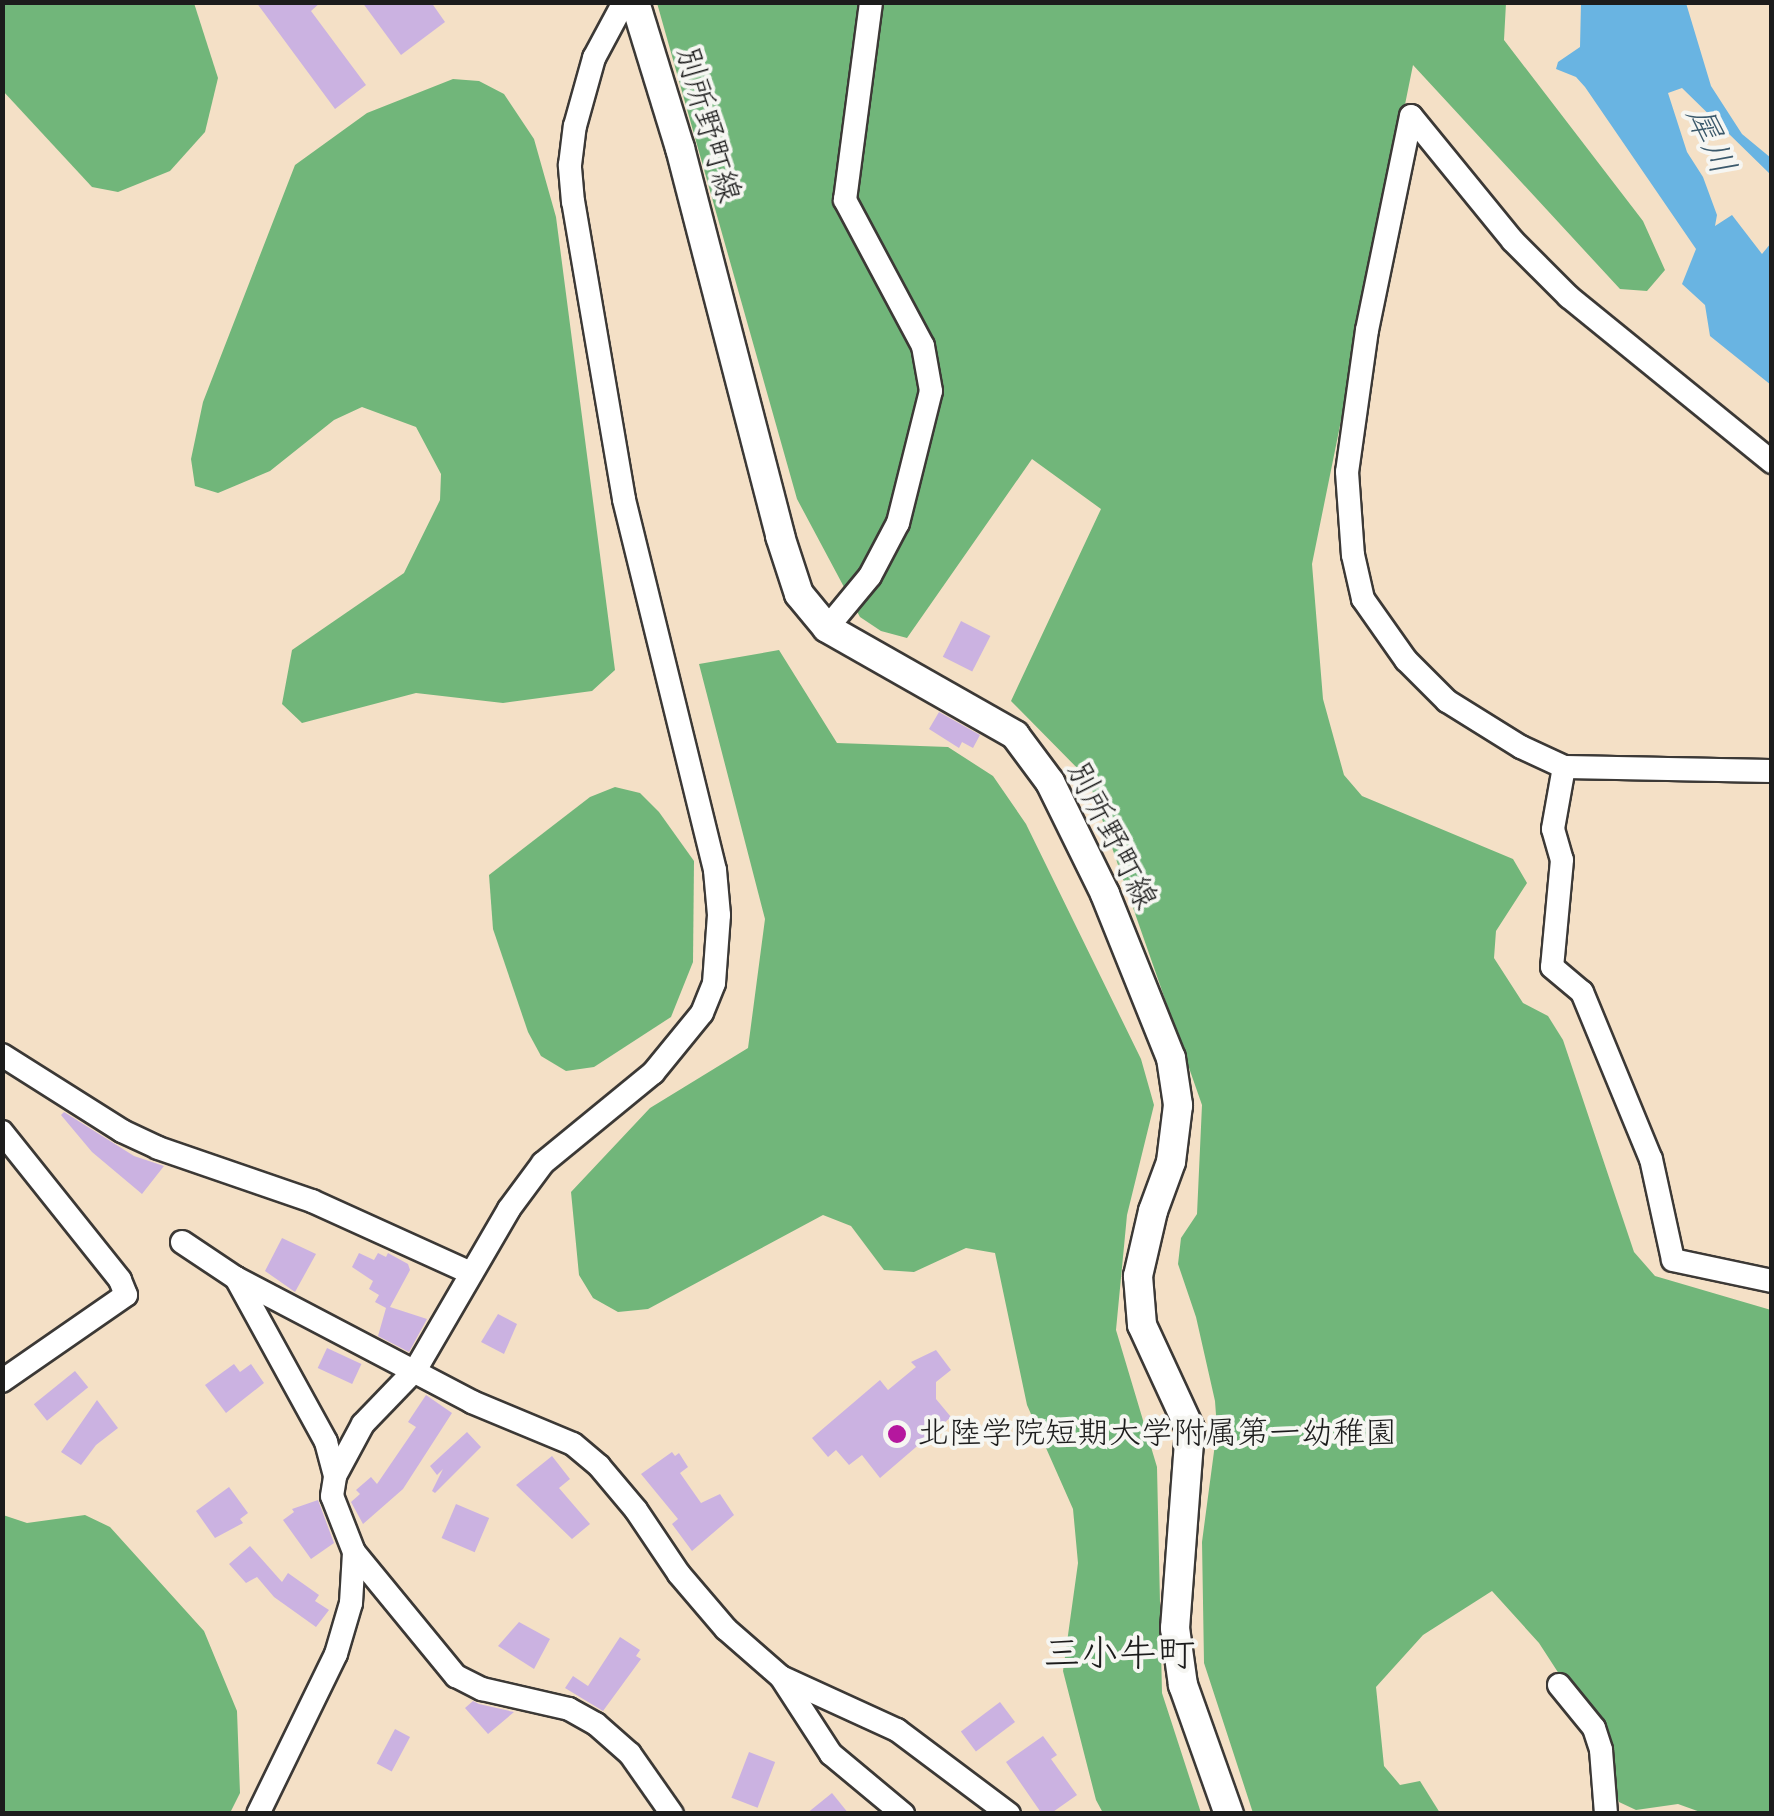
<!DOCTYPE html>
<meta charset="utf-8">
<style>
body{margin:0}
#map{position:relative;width:1774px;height:1816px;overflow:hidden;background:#f4e0c6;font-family:"Architects Daughter","Klee One",sans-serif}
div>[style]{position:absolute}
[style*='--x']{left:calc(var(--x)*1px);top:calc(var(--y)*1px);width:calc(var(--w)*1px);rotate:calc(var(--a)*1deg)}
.forest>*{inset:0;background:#71b67a}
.water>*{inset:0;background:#69b4e2}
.building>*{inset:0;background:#cbb2e1;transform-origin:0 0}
.roads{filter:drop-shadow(2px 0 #3c3936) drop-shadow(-2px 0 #3c3936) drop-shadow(0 2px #3c3936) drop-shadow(0 -2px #3c3936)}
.minor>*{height:22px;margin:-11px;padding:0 11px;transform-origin:11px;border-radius:11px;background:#fff}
.major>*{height:28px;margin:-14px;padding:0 14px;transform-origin:14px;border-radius:14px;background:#fff}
.dots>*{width:28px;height:28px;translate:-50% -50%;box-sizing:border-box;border:5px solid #f6f6f2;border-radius:50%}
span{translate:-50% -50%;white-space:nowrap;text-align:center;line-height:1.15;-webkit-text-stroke:8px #f6f6f2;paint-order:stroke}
.street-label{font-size:32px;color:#1c1c1c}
.poi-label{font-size:32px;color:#1c1c1c}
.left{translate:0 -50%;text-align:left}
.water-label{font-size:35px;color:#3b596b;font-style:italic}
.quarter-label{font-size:38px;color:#1c1c1c}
.frame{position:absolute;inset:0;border:5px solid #1c1c1c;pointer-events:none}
</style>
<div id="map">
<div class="forest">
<i style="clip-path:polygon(2px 3px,194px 3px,218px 78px,205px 132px,170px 171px,118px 192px,92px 187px,3px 91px)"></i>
<i style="clip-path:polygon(657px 3px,1506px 3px,1504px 40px,1643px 221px,1665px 270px,1647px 291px,1620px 289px,1413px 65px,1312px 564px,1323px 699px,1344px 775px,1362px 796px,1513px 859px,1527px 883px,1496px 931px,1494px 958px,1523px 1003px,1548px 1016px,1563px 1040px,1634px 1252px,1655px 1276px,1771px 1310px,1771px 1813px,1703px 1813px,1678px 1804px,1636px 1810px,1619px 1802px,1585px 1714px,1539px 1643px,1492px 1591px,1423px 1635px,1376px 1687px,1384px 1766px,1400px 1785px,1420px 1781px,1440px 1813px,1253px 1813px,1204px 1663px,1202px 1542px,1217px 1429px,1215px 1401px,1196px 1317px,1178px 1264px,1181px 1238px,1197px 1214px,1202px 1105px,1088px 779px,1011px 701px,1101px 509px,1032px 459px,907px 638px,881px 631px,860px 617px,797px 499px)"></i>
<i style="clip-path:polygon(453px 79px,479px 81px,504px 94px,534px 139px,556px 217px,615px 670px,592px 691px,503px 703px,416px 693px,302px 723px,282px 704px,292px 650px,404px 573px,440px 500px,441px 474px,416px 427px,362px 407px,334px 420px,270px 471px,218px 493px,195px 486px,191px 459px,203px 402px,295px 165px,367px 113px)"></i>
<i style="clip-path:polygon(779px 650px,837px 743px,948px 747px,993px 776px,1026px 824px,1141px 1059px,1154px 1105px,1127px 1215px,1116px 1330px,1157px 1467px,1162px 1693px,1201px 1813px,1103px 1813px,1096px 1800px,1063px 1671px,1078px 1563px,1073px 1509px,1027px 1405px,995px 1253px,966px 1248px,914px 1272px,884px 1270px,851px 1226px,823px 1215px,648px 1309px,618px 1312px,593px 1298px,579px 1275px,571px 1192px,650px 1108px,748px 1048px,765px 919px,699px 664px)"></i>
<i style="clip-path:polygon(615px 787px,640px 793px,659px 812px,694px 861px,693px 962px,671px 1017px,594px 1067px,566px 1071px,541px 1056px,528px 1032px,493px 929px,489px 875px,590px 797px)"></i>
<i style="clip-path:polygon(3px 1515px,27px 1523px,85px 1515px,110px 1527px,204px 1631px,237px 1711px,240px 1793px,230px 1813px,3px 1813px)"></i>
</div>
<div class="water">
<i style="clip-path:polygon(1581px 3px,1686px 3px,1711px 86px,1742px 134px,1771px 158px,1771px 175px,1682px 88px,1668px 93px,1687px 152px,1703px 177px,1717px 215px,1715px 226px,1732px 215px,1762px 254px,1771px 243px,1771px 385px,1710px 336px,1705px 305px,1682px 284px,1696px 249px,1585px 87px,1576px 77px,1556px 69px,1558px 62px,1580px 47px)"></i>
</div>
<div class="building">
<i style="clip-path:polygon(256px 2px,321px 2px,311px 11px,366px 85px,335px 109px)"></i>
<i style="clip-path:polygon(362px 2px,431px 2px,445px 22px,401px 55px)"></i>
<i style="left:961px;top:621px;width:33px;height:40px;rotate:27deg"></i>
<i style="clip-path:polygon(939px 712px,980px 735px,973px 748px,962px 742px,959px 748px,929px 729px)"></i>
<i style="clip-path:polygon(64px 1112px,134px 1156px,164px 1166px,142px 1194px,92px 1152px,61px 1115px)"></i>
<i style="clip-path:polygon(282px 1238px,316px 1254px,295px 1292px,265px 1271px)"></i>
<i style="clip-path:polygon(359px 1253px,374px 1260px,378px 1253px,386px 1257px,388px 1253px,408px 1264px,410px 1270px,390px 1307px,427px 1319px,409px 1352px,378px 1336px,386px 1308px,375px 1302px,379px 1295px,369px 1289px,373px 1281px,352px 1267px)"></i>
<i style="clip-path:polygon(498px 1314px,517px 1324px,504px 1354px,481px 1342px)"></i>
<i style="left:327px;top:1348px;width:38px;height:22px;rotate:25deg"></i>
<i style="clip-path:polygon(936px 1350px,951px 1370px,936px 1382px,936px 1399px,951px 1417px,880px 1478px,862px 1455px,849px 1465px,836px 1450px,828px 1457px,812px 1438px,880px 1380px,888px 1390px,916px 1367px,911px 1362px)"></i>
<i style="clip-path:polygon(234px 1364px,240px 1372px,251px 1364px,264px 1383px,226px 1413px,205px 1385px)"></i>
<i style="left:75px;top:1371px;width:21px;height:53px;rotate:51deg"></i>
<i style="clip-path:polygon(426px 1395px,452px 1413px,403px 1489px,363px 1524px,351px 1502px,360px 1494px,356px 1490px,371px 1477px,377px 1484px,416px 1427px,408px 1422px)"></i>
<i style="clip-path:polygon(97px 1400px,118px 1428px,96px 1445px,81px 1465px,61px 1452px)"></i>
<i style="clip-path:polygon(467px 1432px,481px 1447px,435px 1493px,432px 1491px,443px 1469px,437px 1475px,430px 1466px)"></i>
<i style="clip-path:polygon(672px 1452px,675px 1456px,679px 1453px,688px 1467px,680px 1473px,701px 1503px,720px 1494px,734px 1515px,692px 1551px,672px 1524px,678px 1519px,641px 1474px)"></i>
<i style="clip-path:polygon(552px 1456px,570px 1479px,559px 1488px,590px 1524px,572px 1539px,516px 1485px)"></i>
<i style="clip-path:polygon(229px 1487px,248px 1513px,240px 1519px,243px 1523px,215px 1538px,196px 1511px)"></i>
<i style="clip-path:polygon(318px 1500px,334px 1543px,311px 1559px,283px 1520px,294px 1512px,292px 1509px)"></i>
<i style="left:456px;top:1504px;width:36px;height:37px;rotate:23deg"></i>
<i style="clip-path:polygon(250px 1546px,282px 1582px,288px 1573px,319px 1595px,315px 1601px,329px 1610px,316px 1627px,274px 1597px,257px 1577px,246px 1583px,229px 1564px)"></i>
<i style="clip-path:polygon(519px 1622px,550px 1639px,534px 1669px,498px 1646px)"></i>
<i style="clip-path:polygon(620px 1637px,640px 1650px,636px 1656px,641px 1659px,603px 1711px,565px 1688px,573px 1676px,588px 1686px)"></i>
<i style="clip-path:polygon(473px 1701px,479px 1704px,514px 1712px,488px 1734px,465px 1708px)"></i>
<i style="left:1000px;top:1702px;width:25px;height:49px;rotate:53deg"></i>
<i style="left:395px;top:1729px;width:17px;height:39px;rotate:28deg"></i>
<i style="clip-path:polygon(1043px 1736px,1057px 1755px,1051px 1759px,1077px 1795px,1050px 1814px,1042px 1814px,1006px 1762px)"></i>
<i style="left:749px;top:1752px;width:28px;height:49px;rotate:21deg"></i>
<i style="clip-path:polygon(832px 1793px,849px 1814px,806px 1814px)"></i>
</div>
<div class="roads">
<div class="minor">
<i style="--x:1772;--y:462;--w:262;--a:-140.9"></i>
<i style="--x:1569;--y:297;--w:79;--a:-135"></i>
<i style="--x:1513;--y:241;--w:161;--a:-129.2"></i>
<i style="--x:1411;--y:116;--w:218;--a:101.6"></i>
<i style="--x:1367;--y:330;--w:143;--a:98"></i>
<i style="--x:1347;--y:472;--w:83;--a:85.9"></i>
<i style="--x:1353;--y:555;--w:45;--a:77.2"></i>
<i style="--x:1363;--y:599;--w:75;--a:54.8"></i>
<i style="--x:1406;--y:660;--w:58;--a:45"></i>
<i style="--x:1447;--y:701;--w:87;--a:31.9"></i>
<i style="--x:1521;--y:747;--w:47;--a:24.9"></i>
<i style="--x:1564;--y:767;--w:208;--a:1.1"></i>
<i style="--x:827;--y:628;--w:67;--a:-50.4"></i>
<i style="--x:870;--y:576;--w:60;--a:-62.2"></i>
<i style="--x:898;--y:523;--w:136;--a:-76"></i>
<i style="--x:931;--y:391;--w:46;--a:-100.1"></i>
<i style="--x:923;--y:346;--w:166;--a:-118.1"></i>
<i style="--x:845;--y:200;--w:200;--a:-82.5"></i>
<i style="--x:1564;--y:767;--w:63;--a:100.1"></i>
<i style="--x:1553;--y:829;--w:32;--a:74"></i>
<i style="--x:1562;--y:860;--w:107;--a:95.3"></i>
<i style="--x:1552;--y:967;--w:39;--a:40"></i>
<i style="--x:1582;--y:992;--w:181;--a:67.6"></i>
<i style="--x:1651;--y:1159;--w:103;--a:77.7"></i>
<i style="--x:1673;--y:1260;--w:101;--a:12"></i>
<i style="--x:2;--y:1055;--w:142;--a:32.3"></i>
<i style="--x:122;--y:1131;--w:40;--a:25"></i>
<i style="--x:158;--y:1148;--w:163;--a:19"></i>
<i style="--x:312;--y:1201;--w:175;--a:24.4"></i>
<i style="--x:2;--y:1132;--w:189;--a:51.4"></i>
<i style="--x:120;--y:1280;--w:16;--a:68"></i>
<i style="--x:126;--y:1295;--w:151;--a:145.3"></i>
<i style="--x:182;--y:1242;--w:65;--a:33.7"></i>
<i style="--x:236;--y:1278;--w:267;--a:27.7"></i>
<i style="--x:472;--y:1402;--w:109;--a:22.6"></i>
<i style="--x:573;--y:1444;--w:34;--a:40"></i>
<i style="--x:599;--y:1466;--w:57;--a:49.9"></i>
<i style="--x:636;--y:1510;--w:77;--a:56.1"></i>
<i style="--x:679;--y:1574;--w:72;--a:49.5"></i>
<i style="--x:726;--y:1629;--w:73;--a:41.1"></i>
<i style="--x:781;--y:1677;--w:128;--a:24.6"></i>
<i style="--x:897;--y:1730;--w:140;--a:36.9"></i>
<i style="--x:236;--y:1278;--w:187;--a:61.2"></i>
<i style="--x:326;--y:1442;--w:35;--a:75"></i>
<i style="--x:354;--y:1552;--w:161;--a:50.6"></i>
<i style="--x:456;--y:1676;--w:29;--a:27"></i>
<i style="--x:482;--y:1689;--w:89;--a:12.9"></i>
<i style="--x:569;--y:1709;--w:31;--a:29"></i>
<i style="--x:596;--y:1724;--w:45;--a:41.4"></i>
<i style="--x:630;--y:1754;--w:73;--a:55"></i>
<i style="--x:781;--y:1677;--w:92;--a:57"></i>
<i style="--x:831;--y:1754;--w:94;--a:39.8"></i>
<i style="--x:1559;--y:1685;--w:55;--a:50.9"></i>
<i style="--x:1594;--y:1728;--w:23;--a:72"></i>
<i style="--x:1601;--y:1750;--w:64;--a:85.5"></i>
<i style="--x:258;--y:1814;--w:178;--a:-64"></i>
<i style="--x:336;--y:1654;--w:53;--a:-73.6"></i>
<i style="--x:351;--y:1603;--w:51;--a:-86.6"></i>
<i style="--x:354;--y:1552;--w:60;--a:-111.4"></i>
<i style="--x:332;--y:1496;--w:20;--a:-81"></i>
<i style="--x:335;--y:1476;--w:59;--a:-61.7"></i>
<i style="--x:363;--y:1424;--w:76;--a:-46.1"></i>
<i style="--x:416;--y:1369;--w:185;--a:-59.8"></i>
<i style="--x:509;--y:1209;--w:57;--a:-53.5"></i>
<i style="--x:543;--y:1163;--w:142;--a:-39.3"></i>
<i style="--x:653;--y:1073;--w:77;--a:-50.8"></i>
<i style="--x:702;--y:1013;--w:32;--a:-68"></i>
<i style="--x:714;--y:983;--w:68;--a:-85.8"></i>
<i style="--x:719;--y:915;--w:45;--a:-95.1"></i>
<i style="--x:715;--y:870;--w:382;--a:-103.8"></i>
<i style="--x:624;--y:499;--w:301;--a:-99.7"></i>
<i style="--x:573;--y:202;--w:37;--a:-95"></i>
<i style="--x:570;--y:165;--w:39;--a:-83"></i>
<i style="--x:575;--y:126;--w:71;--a:-74.4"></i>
<i style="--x:594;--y:58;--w:64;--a:-61.8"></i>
</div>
<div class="major">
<i style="--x:635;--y:2;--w:153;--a:72.9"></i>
<i style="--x:680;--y:148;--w:401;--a:75.5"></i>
<i style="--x:780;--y:536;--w:61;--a:71.9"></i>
<i style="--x:799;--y:594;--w:44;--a:50.5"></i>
<i style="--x:827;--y:628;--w:216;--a:29.6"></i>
<i style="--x:1015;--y:735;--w:59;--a:53.3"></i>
<i style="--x:1050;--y:782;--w:125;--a:63.8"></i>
<i style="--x:1105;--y:894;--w:177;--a:68.1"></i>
<i style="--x:1171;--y:1058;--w:48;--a:81.5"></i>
<i style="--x:1178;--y:1105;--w:57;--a:97"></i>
<i style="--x:1171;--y:1162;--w:52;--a:110.2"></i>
<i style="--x:1153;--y:1211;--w:67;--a:103"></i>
<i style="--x:1138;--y:1276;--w:49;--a:85.3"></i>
<i style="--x:1142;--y:1325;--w:115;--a:65.2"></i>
<i style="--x:1190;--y:1429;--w:200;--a:94.3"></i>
<i style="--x:1175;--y:1628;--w:58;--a:82"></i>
<i style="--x:1183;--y:1685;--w:137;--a:70.4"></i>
</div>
</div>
<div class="dots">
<i style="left:897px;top:1434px;background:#b5179e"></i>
</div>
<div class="street-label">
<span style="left:707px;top:125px;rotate:74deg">別所野町線</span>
<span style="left:1111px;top:836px;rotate:63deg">別所野町線</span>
</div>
<div class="poi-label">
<span class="left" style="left:917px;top:1434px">北陸学院短期大学附属第一幼稚園</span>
</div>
<div class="water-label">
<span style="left:1710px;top:141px;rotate:66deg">犀川</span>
</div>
<div class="quarter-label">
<span style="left:1119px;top:1656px">三小牛町</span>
</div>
<div class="frame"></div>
</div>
